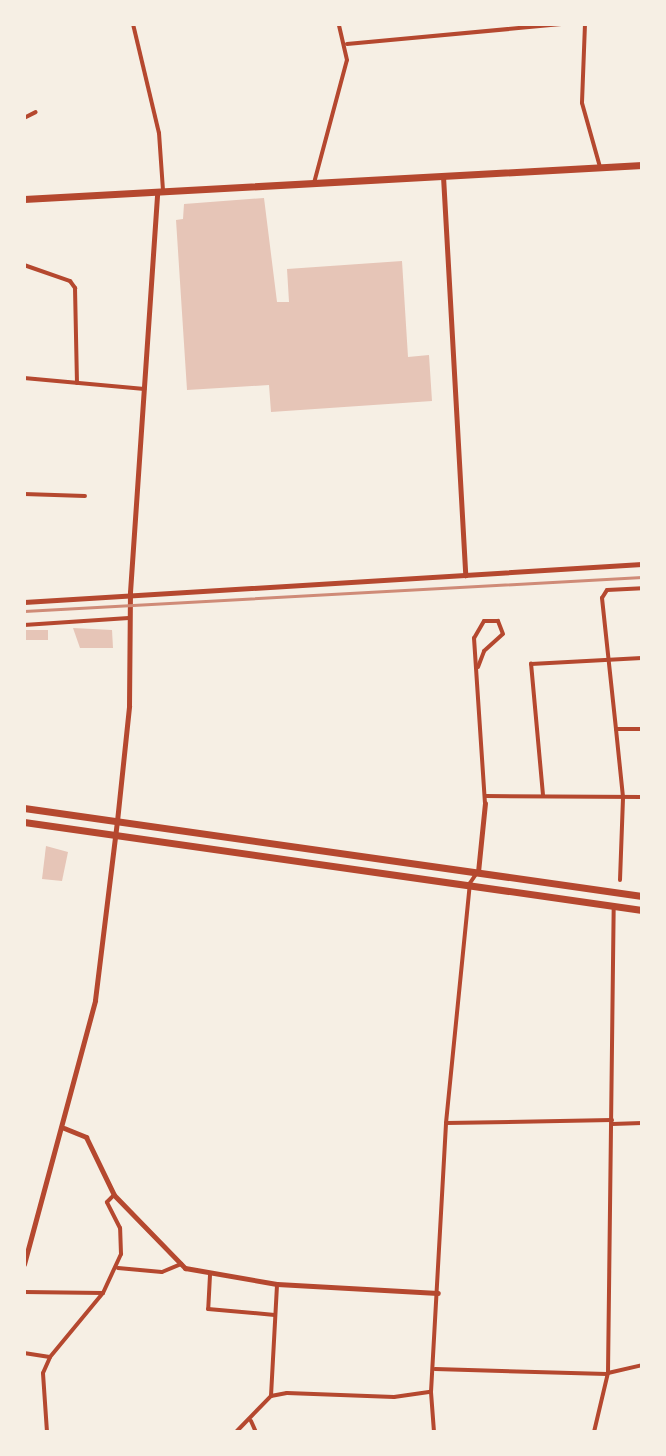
<!DOCTYPE html>
<style>
body{margin:0}
#map{position:relative;width:666px;height:1456px;overflow:hidden;background:#f6efe4;font-family:"Varela Round",sans-serif}
div>[style]{position:absolute}
[style*='--x']{left:calc(var(--x)*1px);top:calc(var(--y)*1px);width:calc(var(--w)*1px);rotate:calc(var(--a)*1deg)}
.building>*{inset:0;background:#e6c5b7;transform-origin:0 0}
.minor>*{height:4px;margin:-2px;padding:0 2px;transform-origin:2px;border-radius:2px;background:#b5482f}
.tertiary>*{height:5px;margin:-2.5px;padding:0 2.5px;transform-origin:2.5px;border-radius:2.5px;background:#b5482f}
.trunk>*{height:7px;margin:-3.5px;padding:0 3.5px;transform-origin:3.5px;border-radius:3.5px;background:#b5482f}
.rail>*{height:3px;margin:-1.5px;padding:0 1.5px;transform-origin:1.5px;border-radius:1.5px;background:#cf8b77}
span{translate:-50% -50%;white-space:nowrap;text-align:center;line-height:1.15;-webkit-text-stroke:8px #f6efe4;paint-order:stroke}
.frame{position:absolute;inset:0;border:26px solid #f6efe4;pointer-events:none}
</style>
<div id="map">
<div class="building">
<i style="clip-path:polygon(264px 198px,277px 302px,289px 302px,287px 269px,402px 261px,408px 357px,429px 355px,432px 401px,271px 412px,269px 385px,187px 390px,176px 220px,183px 219px,184px 204px)"></i>
<i style="clip-path:polygon(73px 628px,112px 630px,113px 648px,80px 648px)"></i>
<i style="left:48px;top:630px;width:10px;height:22px;rotate:90deg"></i>
<i style="clip-path:polygon(46px 846px,68px 852px,62px 881px,42px 879px)"></i>
</div>
<div class="minor">
<i style="--x:133;--y:24;--w:112;--a:76.6"></i>
<i style="--x:159;--y:133;--w:57;--a:86"></i>
<i style="--x:585;--y:24;--w:79;--a:92.2"></i>
<i style="--x:582;--y:103;--w:66;--a:74.3"></i>
<i style="--x:347;--y:44;--w:218;--a:-5.3"></i>
<i style="--x:24;--y:118;--w:13;--a:-27"></i>
<i style="--x:314;--y:183;--w:127;--a:-75"></i>
<i style="--x:347;--y:60;--w:37;--a:-103"></i>
<i style="--x:24;--y:265;--w:49;--a:19.2"></i>
<i style="--x:70;--y:281;--w:9;--a:54"></i>
<i style="--x:75;--y:288;--w:95;--a:88.8"></i>
<i style="--x:24;--y:378;--w:121;--a:5.2"></i>
<i style="--x:24;--y:494;--w:61;--a:1.9"></i>
<i style="--x:24;--y:625;--w:105;--a:-3.8"></i>
<i style="--x:478;--y:667;--w:17;--a:-69"></i>
<i style="--x:484;--y:651;--w:25;--a:-42"></i>
<i style="--x:503;--y:634;--w:14;--a:-111"></i>
<i style="--x:498;--y:621;--w:14;--a:180"></i>
<i style="--x:484;--y:621;--w:20;--a:120"></i>
<i style="--x:474;--y:638;--w:165;--a:86.2"></i>
<i style="--x:616;--y:729;--w:132;--a:-96.1"></i>
<i style="--x:602;--y:598;--w:9;--a:-58"></i>
<i style="--x:607;--y:590;--w:35;--a:-3"></i>
<i style="--x:543;--y:795;--w:132;--a:-95.2"></i>
<i style="--x:531;--y:664;--w:111;--a:-3.1"></i>
<i style="--x:485;--y:796;--w:157;--a:0.4"></i>
<i style="--x:620;--y:880;--w:83;--a:-87.9"></i>
<i style="--x:623;--y:797;--w:68;--a:-95.9"></i>
<i style="--x:616;--y:729;--w:26;--a:0"></i>
<i style="--x:446;--y:1123;--w:166;--a:-1"></i>
<i style="--x:612;--y:1124;--w:30;--a:-2"></i>
<i style="--x:118;--y:1268;--w:44;--a:5.2"></i>
<i style="--x:162;--y:1272;--w:21;--a:-23"></i>
<i style="--x:210;--y:1275;--w:34;--a:93"></i>
<i style="--x:208;--y:1309;--w:67;--a:5.1"></i>
<i style="--x:24;--y:1292;--w:79;--a:0.7"></i>
<i style="--x:24;--y:1353;--w:26;--a:9"></i>
<i style="--x:435;--y:1369;--w:172;--a:1.7"></i>
<i style="--x:608;--y:1373;--w:35;--a:-13"></i>
<i style="--x:271;--y:1396;--w:112;--a:-86.9"></i>
<i style="--x:251;--y:1421;--w:12;--a:66"></i>
<i style="--x:47;--y:1432;--w:59;--a:-93.9"></i>
<i style="--x:43;--y:1373;--w:17;--a:-66"></i>
<i style="--x:50;--y:1357;--w:83;--a:-50.4"></i>
<i style="--x:103;--y:1293;--w:43;--a:-65.2"></i>
<i style="--x:121;--y:1254;--w:26;--a:-92"></i>
<i style="--x:120;--y:1228;--w:29;--a:-117"></i>
<i style="--x:107;--y:1202;--w:10;--a:-45"></i>
<i style="--x:236;--y:1432;--w:50;--a:-45.8"></i>
<i style="--x:271;--y:1396;--w:16;--a:-11"></i>
<i style="--x:287;--y:1393;--w:107;--a:2.1"></i>
<i style="--x:394;--y:1397;--w:37;--a:-8"></i>
<i style="--x:434;--y:1432;--w:40;--a:-94.3"></i>
<i style="--x:431;--y:1392;--w:269;--a:-86.8"></i>
<i style="--x:446;--y:1123;--w:241;--a:-84.3"></i>
<i style="--x:470;--y:883;--w:11;--a:-56"></i>
<i style="--x:594;--y:1432;--w:61;--a:-76.7"></i>
<i style="--x:608;--y:1373;--w:467;--a:-89.3"></i>
</div>
<div class="tertiary">
<i style="--x:443;--y:176;--w:400;--a:86.8"></i>
<i style="--x:24;--y:602;--w:619;--a:-3.52"></i>
<i style="--x:478;--y:872;--w:69;--a:-84.2"></i>
<i style="--x:64;--y:1128;--w:24;--a:22"></i>
<i style="--x:86;--y:1137;--w:64;--a:64.2"></i>
<i style="--x:114;--y:1195;--w:102;--a:45.8"></i>
<i style="--x:185;--y:1268;--w:93;--a:9.9"></i>
<i style="--x:277;--y:1284;--w:161;--a:3.2"></i>
<i style="--x:24;--y:1264;--w:273;--a:-74.9"></i>
<i style="--x:95;--y:1000;--w:180;--a:-83"></i>
<i style="--x:117;--y:821;--w:116;--a:-84"></i>
<i style="--x:129;--y:706;--w:114;--a:-89.5"></i>
<i style="--x:130;--y:592;--w:399;--a:-86.1"></i>
</div>
<div class="trunk">
<i style="--x:24;--y:199;--w:619;--a:-3.15"></i>
<i style="--x:24;--y:808;--w:624;--a:8.1"></i>
<i style="--x:24;--y:822;--w:624;--a:8.1"></i>
</div>
<div class="rail">
<i style="--x:24;--y:611;--w:619;--a:-3.15"></i>
</div>
<div class="frame"></div>
</div>
